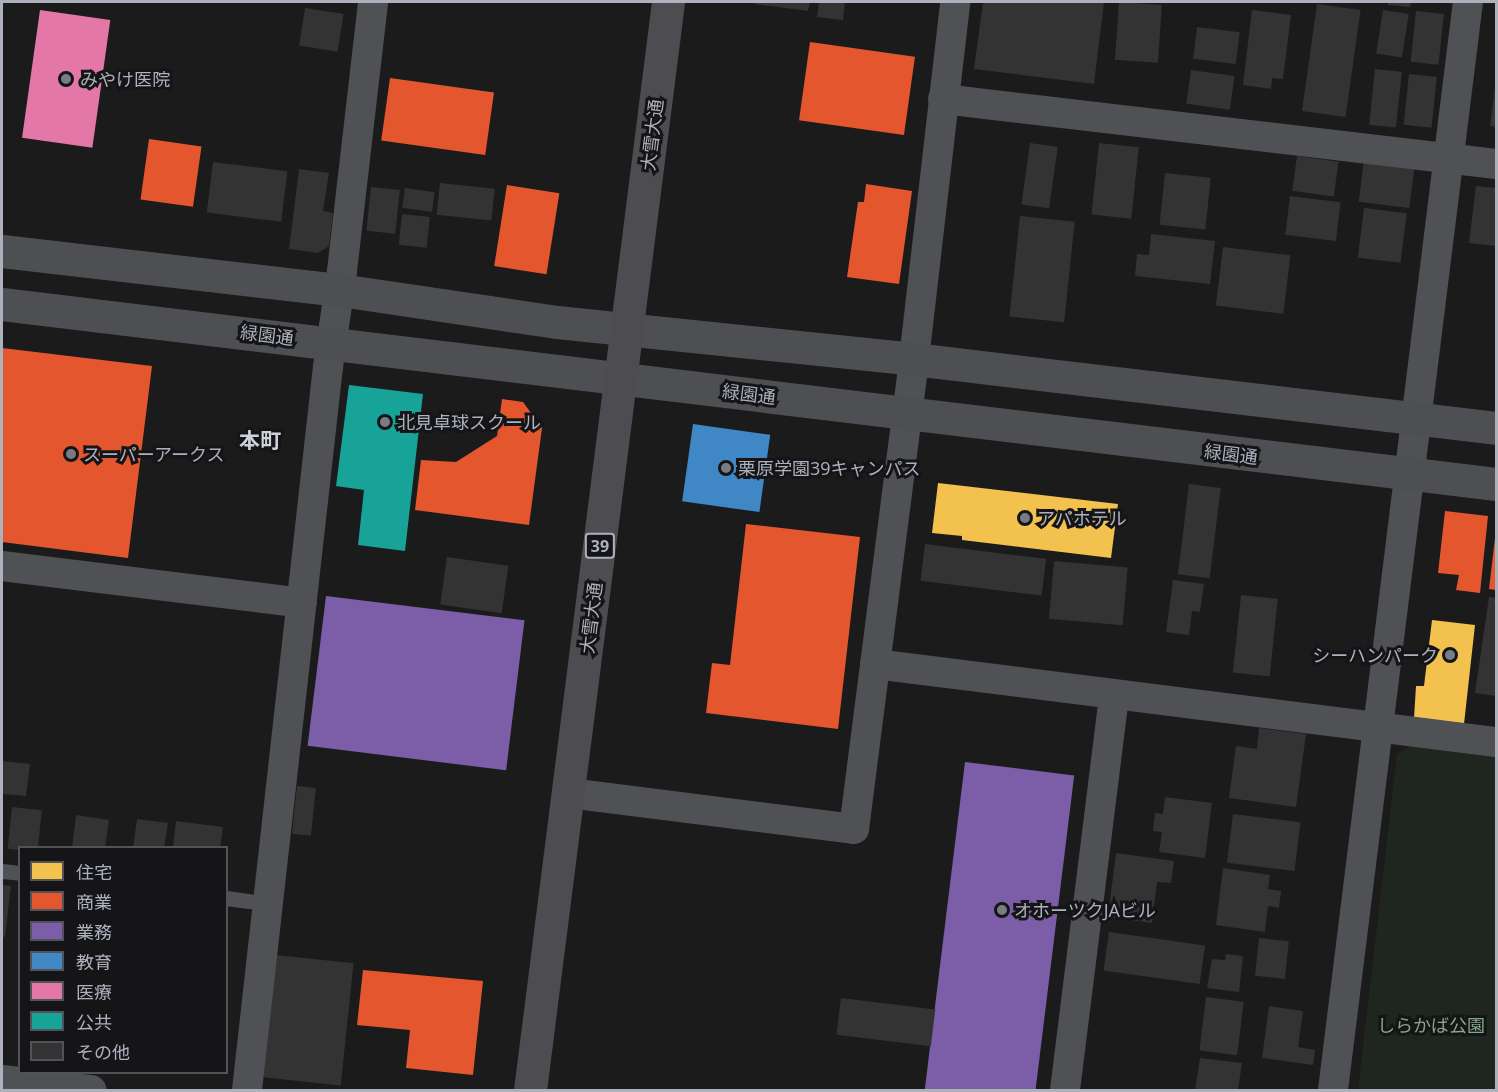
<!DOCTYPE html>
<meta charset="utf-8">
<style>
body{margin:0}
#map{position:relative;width:1498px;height:1092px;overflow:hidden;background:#1b1b1c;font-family:"Open Sans","Noto Sans JP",sans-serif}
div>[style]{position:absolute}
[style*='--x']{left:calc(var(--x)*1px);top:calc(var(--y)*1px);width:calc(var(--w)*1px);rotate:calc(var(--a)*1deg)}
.green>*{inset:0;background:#1f2620}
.homes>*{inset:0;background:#f2c14e}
.shops>*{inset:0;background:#e4572e;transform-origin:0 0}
.offices>*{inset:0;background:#7b5ea7;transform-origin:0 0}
.schools>*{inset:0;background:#3f88c5;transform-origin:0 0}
.health>*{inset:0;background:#e377a8;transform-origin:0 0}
.public>*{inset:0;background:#17a398}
.building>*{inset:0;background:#333334;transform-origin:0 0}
.lane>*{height:15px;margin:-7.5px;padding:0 7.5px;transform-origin:7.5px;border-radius:7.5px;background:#4f5155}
.street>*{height:30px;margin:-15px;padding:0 15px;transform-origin:15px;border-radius:15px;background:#4f5155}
.secondary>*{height:33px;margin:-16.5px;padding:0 16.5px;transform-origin:16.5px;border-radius:16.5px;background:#4e4f53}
.highway>*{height:33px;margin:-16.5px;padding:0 16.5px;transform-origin:16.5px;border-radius:16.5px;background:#4d4d51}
.dots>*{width:16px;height:16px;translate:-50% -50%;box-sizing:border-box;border:3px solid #151518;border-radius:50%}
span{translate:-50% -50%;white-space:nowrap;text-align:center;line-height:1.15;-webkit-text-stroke:6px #151518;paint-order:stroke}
.shield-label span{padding:2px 4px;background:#151518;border:2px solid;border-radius:4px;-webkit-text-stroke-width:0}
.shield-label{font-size:16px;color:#adb1bc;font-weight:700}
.poi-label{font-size:18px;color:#adb1bc}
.left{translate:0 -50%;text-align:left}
.right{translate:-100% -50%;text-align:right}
.street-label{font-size:18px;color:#adb1bc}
.park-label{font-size:18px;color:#84a786}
.quarter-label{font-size:21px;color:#ced1d8;font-weight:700}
.frame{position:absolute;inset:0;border:3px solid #adb1bc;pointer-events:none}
.legend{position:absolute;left:18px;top:846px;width:210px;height:228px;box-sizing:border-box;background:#151518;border:2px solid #52535a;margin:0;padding:8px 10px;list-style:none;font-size:18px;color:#adb1bc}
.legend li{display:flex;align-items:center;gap:12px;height:30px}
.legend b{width:30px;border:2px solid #52535a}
</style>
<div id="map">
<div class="green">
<i style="clip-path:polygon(1410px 746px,1496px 757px,1496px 1090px,1358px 1090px,1397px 754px)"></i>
</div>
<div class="homes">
<i style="clip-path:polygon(938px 483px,1118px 504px,1111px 558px,962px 540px,962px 536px,932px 533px)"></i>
<i style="clip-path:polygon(1432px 620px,1475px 625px,1464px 724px,1414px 718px,1416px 686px,1424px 686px)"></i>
</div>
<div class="shops">
<i style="left:810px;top:42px;width:106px;height:79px;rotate:8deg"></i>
<i style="left:390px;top:78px;width:105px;height:63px;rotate:8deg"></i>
<i style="left:149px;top:139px;width:53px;height:61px;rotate:8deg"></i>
<i style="clip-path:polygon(866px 184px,912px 191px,899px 284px,847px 277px,858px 202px,864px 202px)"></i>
<i style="left:507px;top:185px;width:53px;height:82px;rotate:9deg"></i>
<i style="clip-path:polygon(2px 348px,152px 366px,128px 558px,2px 542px)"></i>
<i style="clip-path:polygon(502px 399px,523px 402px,542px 428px,529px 525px,415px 510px,421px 460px,456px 462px,497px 436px)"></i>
<i style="clip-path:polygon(1445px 511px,1488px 516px,1480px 593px,1456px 590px,1459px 575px,1438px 573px)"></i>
<i style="clip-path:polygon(746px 524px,860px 537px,838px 729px,706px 713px,712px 663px,730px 665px)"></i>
<i style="clip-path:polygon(1495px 538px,1496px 538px,1496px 590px,1489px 589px)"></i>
<i style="clip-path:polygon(363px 970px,483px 981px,473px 1075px,406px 1068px,410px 1030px,357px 1025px)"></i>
</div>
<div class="offices">
<i style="left:326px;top:596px;width:200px;height:151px;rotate:7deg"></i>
<i style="left:965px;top:762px;width:110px;height:330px;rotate:7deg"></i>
</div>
<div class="schools">
<i style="left:693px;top:424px;width:78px;height:78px;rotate:8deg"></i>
</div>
<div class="health">
<i style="left:40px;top:10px;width:71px;height:129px;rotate:8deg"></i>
</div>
<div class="public">
<i style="clip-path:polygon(349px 385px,423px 394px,405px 551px,358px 545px,364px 490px,336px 486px)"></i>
</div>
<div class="building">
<i style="clip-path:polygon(755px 2px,810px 2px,808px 11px,755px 4px)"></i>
<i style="clip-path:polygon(819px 2px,845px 2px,843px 20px,817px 17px)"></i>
<i style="clip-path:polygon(983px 2px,1104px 2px,1094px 84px,974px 69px)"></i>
<i style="left:1119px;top:2px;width:43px;height:58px;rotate:4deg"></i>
<i style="clip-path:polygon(1388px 2px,1411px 2px,1410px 7px,1388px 5px)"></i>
<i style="left:1317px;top:4px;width:44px;height:108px;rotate:8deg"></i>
<i style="left:305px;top:8px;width:39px;height:38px;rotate:9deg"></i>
<i style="clip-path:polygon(1252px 10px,1291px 15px,1283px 79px,1272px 78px,1271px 89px,1243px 85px)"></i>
<i style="left:1383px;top:10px;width:26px;height:44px;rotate:9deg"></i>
<i style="left:1416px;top:11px;width:28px;height:51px;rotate:6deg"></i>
<i style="left:1197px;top:27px;width:43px;height:32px;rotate:7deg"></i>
<i style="left:1375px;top:69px;width:27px;height:56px;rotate:6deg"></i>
<i style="left:1191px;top:70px;width:44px;height:34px;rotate:8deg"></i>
<i style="left:1409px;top:74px;width:28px;height:51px;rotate:6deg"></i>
<i style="clip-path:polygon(1495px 88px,1496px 88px,1496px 127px,1490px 126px)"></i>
<i style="left:1030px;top:143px;width:28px;height:62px;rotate:8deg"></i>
<i style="left:1099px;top:143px;width:40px;height:72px;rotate:6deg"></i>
<i style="left:1297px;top:156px;width:42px;height:35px;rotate:8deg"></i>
<i style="left:1364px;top:159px;width:51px;height:43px;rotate:7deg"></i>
<i style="left:213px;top:162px;width:75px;height:51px;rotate:7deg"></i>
<i style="clip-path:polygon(299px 169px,329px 173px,323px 211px,333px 213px,329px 246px,318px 253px,289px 249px)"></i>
<i style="left:1165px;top:173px;width:46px;height:52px;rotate:6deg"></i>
<i style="left:440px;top:183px;width:55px;height:32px;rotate:6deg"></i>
<i style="clip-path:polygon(1476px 186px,1496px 188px,1496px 246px,1469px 243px)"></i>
<i style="left:371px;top:187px;width:29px;height:44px;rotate:6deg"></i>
<i style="left:405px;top:188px;width:30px;height:20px;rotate:8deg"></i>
<i style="left:1290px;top:196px;width:51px;height:39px;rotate:7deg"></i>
<i style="left:1364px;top:208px;width:43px;height:50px;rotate:7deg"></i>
<i style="left:402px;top:214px;width:28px;height:31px;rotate:6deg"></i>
<i style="left:1020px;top:216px;width:55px;height:101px;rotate:6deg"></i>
<i style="clip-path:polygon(1151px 234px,1215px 241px,1210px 284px,1135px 276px,1137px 254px,1149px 255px)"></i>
<i style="left:1223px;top:247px;width:68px;height:59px;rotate:7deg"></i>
<i style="left:1189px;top:484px;width:32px;height:91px;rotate:7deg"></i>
<i style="left:925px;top:544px;width:122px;height:37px;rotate:7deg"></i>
<i style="left:447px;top:557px;width:62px;height:48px;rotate:8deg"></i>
<i style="left:1054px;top:561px;width:74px;height:58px;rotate:5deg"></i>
<i style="clip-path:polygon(1173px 580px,1204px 584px,1200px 612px,1192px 611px,1189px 635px,1166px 632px)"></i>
<i style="left:1241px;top:595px;width:37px;height:78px;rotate:6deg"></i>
<i style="clip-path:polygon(1489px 597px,1496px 598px,1496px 696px,1475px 693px)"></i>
<i style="clip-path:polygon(1259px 728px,1306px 734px,1296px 807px,1229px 798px,1236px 746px,1257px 749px)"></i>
<i style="clip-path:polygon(2px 761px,30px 764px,26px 796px,2px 794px)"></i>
<i style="left:297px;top:786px;width:19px;height:48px;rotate:6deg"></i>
<i style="clip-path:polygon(1165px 797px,1212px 803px,1205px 858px,1159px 852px,1162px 832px,1153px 831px,1155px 813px,1163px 814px)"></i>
<i style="left:12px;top:807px;width:30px;height:42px;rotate:6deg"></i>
<i style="left:1233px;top:814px;width:68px;height:49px;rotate:7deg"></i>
<i style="clip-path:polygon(76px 815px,109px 820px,105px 848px,72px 848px)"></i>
<i style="clip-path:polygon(137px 819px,168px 823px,164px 848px,133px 848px)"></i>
<i style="clip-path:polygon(176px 821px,223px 827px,220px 848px,173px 848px)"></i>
<i style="clip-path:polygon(1116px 853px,1174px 861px,1171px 883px,1157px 882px,1152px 923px,1108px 917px)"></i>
<i style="clip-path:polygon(1223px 868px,1270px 875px,1268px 889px,1281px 891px,1279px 908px,1268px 906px,1265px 932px,1216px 925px)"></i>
<i style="clip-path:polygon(2px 885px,11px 886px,5px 937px,2px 936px)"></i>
<i style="left:1109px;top:932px;width:97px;height:39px;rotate:8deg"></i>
<i style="left:1259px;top:938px;width:30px;height:38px;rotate:6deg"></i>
<i style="clip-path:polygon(1226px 954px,1243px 956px,1239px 992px,1207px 988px,1212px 959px,1225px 960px)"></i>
<i style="left:276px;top:955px;width:78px;height:123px;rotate:6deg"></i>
<i style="left:1206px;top:997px;width:38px;height:54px;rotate:7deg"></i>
<i style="left:841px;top:998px;width:95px;height:37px;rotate:7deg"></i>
<i style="clip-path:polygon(1269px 1006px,1303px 1011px,1298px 1047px,1315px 1050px,1313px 1065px,1262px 1058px)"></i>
<i style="clip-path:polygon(1200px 1058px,1242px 1063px,1238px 1090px,1195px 1090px)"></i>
</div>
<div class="lane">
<i style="--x:2;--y:871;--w:18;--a:6"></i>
<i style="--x:226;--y:898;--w:44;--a:7.8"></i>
</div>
<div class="street">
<i style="--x:943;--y:99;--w:557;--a:6.7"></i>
<i style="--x:2;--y:566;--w:302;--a:7"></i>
<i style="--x:875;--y:664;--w:626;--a:7.16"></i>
<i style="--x:569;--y:793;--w:287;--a:7.2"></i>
<i style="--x:854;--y:829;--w:474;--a:-82.7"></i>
<i style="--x:914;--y:359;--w:359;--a:-83.4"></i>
<i style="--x:2;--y:1080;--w:90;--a:6.4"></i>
<i style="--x:247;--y:1090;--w:728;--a:-83.61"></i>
<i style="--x:328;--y:367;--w:97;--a:-81.7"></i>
<i style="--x:342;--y:271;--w:271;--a:-83.4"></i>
<i style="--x:1065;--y:1090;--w:398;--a:-82.9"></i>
<i style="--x:1333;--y:1090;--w:1096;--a:-82.93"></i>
</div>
<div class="secondary">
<i style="--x:2;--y:251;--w:340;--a:6.6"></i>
<i style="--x:340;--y:290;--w:219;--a:8.4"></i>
<i style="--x:557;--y:322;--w:359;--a:5.9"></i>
<i style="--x:914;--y:359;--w:586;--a:6.76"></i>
<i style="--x:2;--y:304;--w:1505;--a:6.87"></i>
</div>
<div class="highway">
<i style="--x:530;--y:1090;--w:1097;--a:-82.77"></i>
</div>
<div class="dots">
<i style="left:66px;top:79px;background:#7a7c84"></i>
<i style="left:385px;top:422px;background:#7a7c84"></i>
<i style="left:71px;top:454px;background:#7a7c84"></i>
<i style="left:726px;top:468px;background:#7a7c84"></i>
<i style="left:1025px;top:518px;background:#7a7c84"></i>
<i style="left:1450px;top:655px;background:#7a7c84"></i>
<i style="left:1002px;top:910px;background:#7a7c84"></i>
</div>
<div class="shield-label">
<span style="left:600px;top:546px">39</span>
</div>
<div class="poi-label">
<span class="left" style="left:80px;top:79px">みやけ医院</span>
<span class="left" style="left:397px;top:422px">北見卓球スクール</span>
<span class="left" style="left:83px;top:454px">スーパーアークス</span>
<span class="left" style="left:738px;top:468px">栗原学園39キャンパス</span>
<span class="left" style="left:1037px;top:518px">アパホテル</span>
<span class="right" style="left:1438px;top:655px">シーハンパーク</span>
<span class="left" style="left:1014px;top:910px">オホーツクJAビル</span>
</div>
<div class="street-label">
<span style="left:652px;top:135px;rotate:-83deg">大雪大通</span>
<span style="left:267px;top:335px;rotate:7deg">緑園通</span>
<span style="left:749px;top:394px;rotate:7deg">緑園通</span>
<span style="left:1231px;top:454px;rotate:7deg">緑園通</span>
<span style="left:591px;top:618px;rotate:-83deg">大雪大通</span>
</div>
<div class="park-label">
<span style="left:1431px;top:1025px">しらかば公園</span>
</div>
<div class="quarter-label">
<span style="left:260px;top:440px">本町</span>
</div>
<div class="frame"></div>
<ul class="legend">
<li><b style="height:16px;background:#f2c14e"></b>住宅</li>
<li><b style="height:16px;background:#e4572e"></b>商業</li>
<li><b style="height:16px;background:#7b5ea7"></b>業務</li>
<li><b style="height:16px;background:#3f88c5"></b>教育</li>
<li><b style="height:16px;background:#e377a8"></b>医療</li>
<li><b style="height:16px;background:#17a398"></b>公共</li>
<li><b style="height:16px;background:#333334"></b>その他</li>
</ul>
</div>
